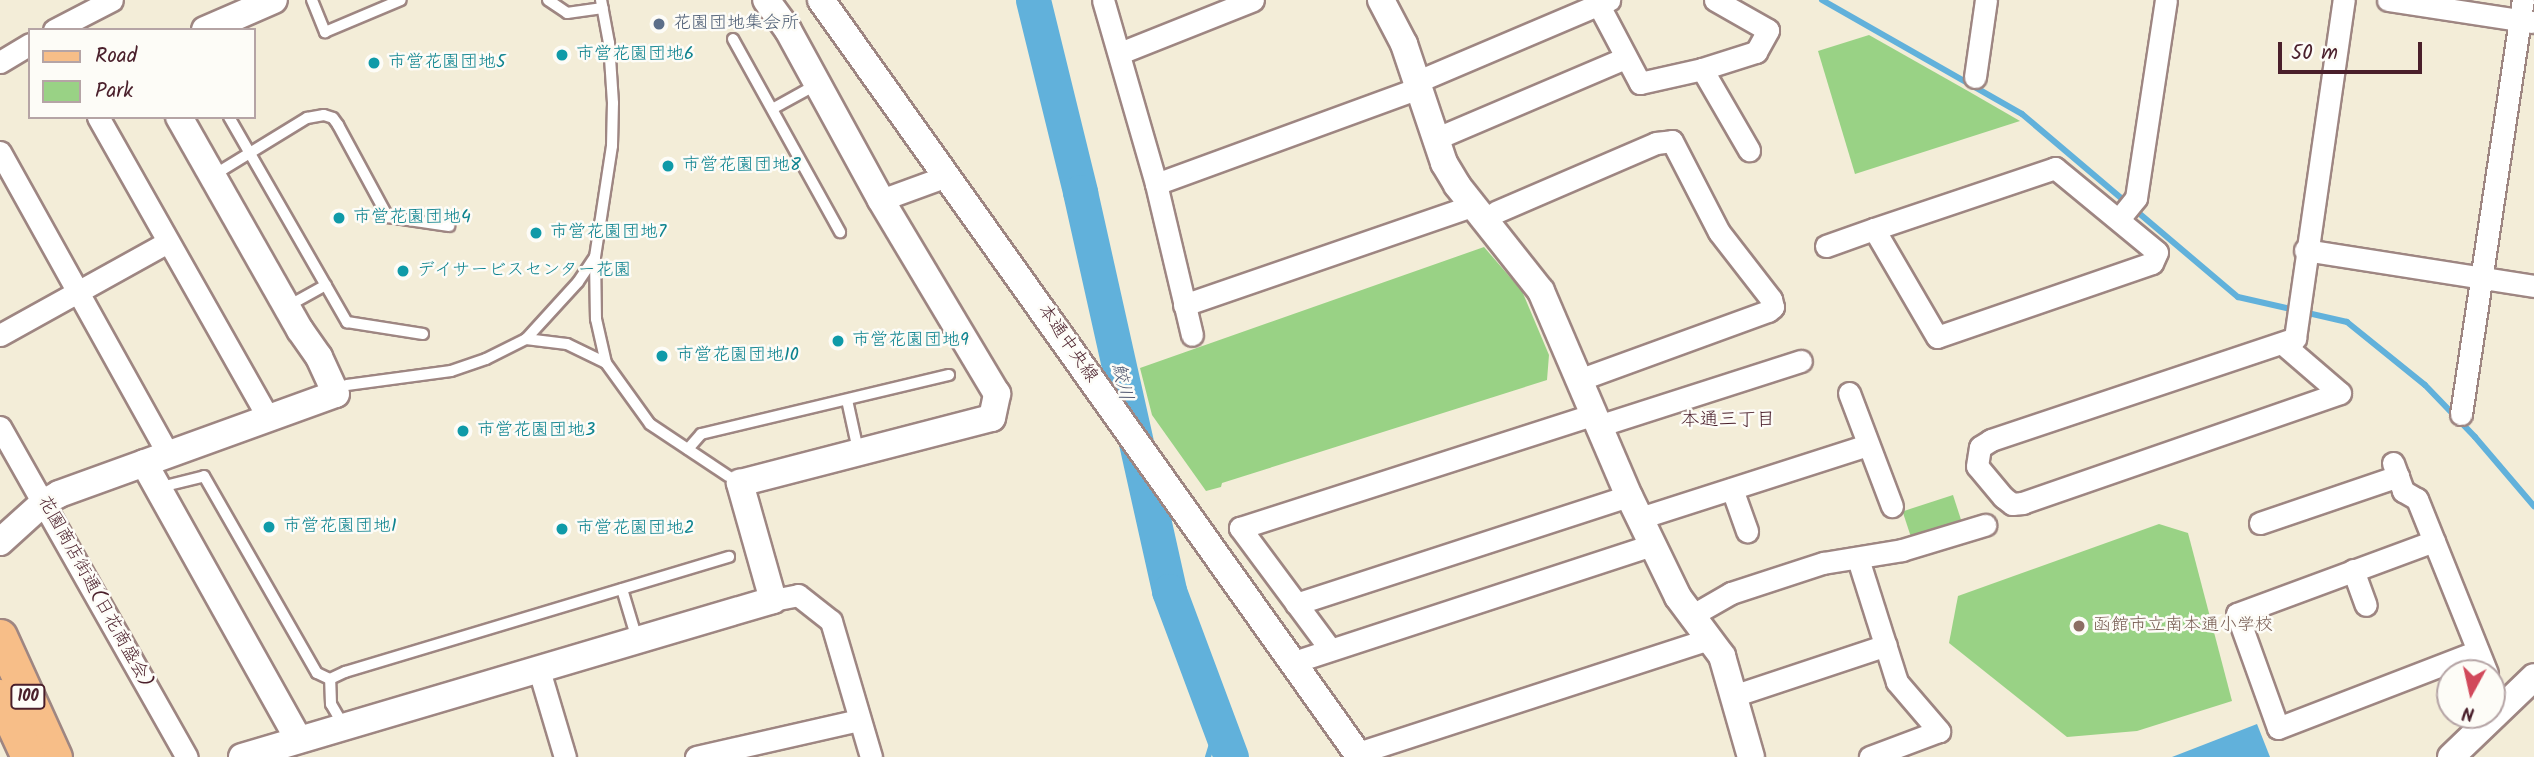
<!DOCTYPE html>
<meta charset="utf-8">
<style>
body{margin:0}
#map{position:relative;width:2534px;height:757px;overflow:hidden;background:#f3edd8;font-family:Kalam,"Klee One",sans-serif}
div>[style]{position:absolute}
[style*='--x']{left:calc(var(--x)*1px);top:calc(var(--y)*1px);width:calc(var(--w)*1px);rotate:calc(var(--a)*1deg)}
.green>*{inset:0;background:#99d285;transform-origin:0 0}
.water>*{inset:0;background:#61b1db}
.stream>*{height:6px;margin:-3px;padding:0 3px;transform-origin:3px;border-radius:3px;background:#61b1db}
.river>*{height:35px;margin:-17.5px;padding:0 17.5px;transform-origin:17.5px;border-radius:17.5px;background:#61b1db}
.roads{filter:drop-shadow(2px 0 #9e8682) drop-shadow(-2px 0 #9e8682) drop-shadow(0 2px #9e8682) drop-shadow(0 -2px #9e8682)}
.service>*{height:10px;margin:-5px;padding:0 5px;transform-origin:5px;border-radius:5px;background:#fff}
.minor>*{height:21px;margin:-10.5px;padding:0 10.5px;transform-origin:10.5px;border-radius:10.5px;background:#fff}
.tertiary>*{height:26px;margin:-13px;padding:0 13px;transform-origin:13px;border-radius:13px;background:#fff}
.primary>*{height:33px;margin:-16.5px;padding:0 16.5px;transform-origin:16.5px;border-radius:16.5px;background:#f7be88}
.dots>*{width:19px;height:19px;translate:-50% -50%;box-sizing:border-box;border:4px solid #fdfcf7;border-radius:50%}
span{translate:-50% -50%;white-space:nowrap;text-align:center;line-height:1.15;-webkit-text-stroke:5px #fdfcf7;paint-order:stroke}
.shield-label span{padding:2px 5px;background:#fdfcf7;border:2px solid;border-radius:5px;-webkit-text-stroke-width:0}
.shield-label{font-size:16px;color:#4a1f2b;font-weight:700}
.service-label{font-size:18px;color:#4e5e75}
.left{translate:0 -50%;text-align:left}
.culture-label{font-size:18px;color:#0d838f}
.street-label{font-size:18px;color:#4a1f2b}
.education-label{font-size:18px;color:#785e54}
.water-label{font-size:19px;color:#535971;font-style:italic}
.neighbourhood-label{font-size:19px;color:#4a1f2b}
.legend{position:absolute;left:28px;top:28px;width:228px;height:91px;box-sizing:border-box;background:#fdfcf7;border:2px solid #b5a4a5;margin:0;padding:9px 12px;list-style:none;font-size:21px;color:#4a1f2b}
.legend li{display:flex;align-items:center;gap:14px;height:35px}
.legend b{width:35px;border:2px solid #b5a4a5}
.north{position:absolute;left:2436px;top:659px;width:70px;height:70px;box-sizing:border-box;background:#fdfcf7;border:2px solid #b5a4a5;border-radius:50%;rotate:188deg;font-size:19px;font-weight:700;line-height:28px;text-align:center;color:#4a1f2b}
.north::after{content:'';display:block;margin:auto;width:24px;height:32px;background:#d1495b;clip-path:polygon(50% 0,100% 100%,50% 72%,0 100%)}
.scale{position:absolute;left:2278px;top:42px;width:144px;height:32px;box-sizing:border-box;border:4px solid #4a1f2b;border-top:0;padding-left:9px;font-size:21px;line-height:24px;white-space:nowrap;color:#4a1f2b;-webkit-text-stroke:5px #fdfcf7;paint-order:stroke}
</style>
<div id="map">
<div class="green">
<i style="clip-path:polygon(1869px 35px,1968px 91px,2020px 121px,1855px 174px,1818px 51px)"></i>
<i style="clip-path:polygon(1484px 247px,1522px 291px,1549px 355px,1547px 380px,1222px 483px,1221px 487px,1206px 491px,1152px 415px,1140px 368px)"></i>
<i style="left:1953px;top:495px;width:26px;height:53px;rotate:72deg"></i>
<i style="clip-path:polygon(2159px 524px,2188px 533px,2232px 701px,2137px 731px,2067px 737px,1949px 643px,1958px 596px)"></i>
</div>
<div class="water">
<i style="clip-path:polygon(2257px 724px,2270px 757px,2172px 757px)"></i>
</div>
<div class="stream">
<i style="--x:1822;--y:0;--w:230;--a:29.7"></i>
<i style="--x:2022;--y:114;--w:283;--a:40.3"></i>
<i style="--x:2238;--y:297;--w:112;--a:12.9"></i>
<i style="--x:2347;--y:322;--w:100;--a:38.9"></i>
<i style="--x:2425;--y:385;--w:72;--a:46.1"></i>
<i style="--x:2475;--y:437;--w:91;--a:49.5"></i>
<i style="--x:1208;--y:757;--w:31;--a:-73"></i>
</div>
<div class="river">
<i style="--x:1033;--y:0;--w:198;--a:76.2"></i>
<i style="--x:1080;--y:192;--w:409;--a:77.4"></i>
<i style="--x:1169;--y:591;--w:177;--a:69.5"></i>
</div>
<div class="roads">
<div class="service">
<i style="--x:312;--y:0;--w:35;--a:68"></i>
<i style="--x:325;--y:32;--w:82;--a:-22.8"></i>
<i style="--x:548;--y:0;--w:23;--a:34"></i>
<i style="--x:567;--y:13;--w:36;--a:-8"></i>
<i style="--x:733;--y:39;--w:221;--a:61"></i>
<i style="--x:774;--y:108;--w:37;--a:-29"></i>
<i style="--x:229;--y:117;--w:237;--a:60.1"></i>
<i style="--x:347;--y:322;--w:77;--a:9"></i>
<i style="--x:222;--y:170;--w:100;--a:-31.5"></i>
<i style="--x:307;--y:118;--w:17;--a:-10"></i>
<i style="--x:324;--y:115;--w:9;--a:18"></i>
<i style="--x:333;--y:118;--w:9;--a:54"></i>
<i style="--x:338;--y:125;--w:105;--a:61.5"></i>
<i style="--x:388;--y:217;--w:62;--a:8.4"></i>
<i style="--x:595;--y:257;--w:62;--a:89.1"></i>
<i style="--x:596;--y:319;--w:45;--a:77.2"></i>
<i style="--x:297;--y:301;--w:33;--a:-29"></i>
<i style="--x:526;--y:339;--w:41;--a:7"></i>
<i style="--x:567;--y:344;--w:43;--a:26"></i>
<i style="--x:606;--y:363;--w:75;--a:54.2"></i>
<i style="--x:650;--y:424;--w:94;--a:33.7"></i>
<i style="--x:347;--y:385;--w:105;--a:-7.7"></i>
<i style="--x:451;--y:371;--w:37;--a:-19"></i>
<i style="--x:486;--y:359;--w:45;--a:-26.6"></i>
<i style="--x:526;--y:339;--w:77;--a:-47.6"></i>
<i style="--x:578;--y:282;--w:30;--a:-56"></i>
<i style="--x:595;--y:257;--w:112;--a:-81.3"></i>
<i style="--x:612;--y:146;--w:43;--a:-88.7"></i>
<i style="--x:613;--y:103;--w:60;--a:-93.8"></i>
<i style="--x:609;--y:43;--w:44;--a:-100.5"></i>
<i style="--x:847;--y:400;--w:42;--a:77.6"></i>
<i style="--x:688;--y:449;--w:20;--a:-49"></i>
<i style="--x:701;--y:434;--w:255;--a:-13.4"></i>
<i style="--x:169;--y:485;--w:36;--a:-14"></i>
<i style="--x:204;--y:476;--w:227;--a:60.2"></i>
<i style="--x:317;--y:673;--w:14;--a:25"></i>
<i style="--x:622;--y:589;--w:42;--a:73.3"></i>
<i style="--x:338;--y:716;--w:14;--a:-120"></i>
<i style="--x:331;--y:704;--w:25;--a:-92"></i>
<i style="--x:330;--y:679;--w:17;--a:-25"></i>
<i style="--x:345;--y:672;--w:401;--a:-16.7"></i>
</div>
<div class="minor">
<i style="--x:1103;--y:0;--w:191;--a:73.9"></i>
<i style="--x:1156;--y:184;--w:155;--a:76.6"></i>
<i style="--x:1596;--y:0;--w:94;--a:62.1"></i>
<i style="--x:1640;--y:83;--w:64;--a:-12.7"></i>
<i style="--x:1702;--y:69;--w:57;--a:-17.5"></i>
<i style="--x:1756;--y:52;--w:25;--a:-61"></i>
<i style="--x:1768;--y:30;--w:61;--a:-150.5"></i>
<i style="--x:2388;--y:0;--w:146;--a:8.7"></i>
<i style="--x:54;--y:30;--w:65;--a:-27.3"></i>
<i style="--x:1120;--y:53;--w:143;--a:-21.7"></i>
<i style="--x:0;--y:62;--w:35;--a:-31"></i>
<i style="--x:1702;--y:69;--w:94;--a:59.9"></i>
<i style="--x:1975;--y:77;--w:78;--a:-81.9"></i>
<i style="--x:1416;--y:82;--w:210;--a:-23"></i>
<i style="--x:98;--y:117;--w:343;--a:60.5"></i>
<i style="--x:1435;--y:139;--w:207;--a:-23.1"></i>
<i style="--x:0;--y:152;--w:346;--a:60.9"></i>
<i style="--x:1156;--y:184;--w:280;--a:-20.1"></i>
<i style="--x:881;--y:200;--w:70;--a:-20"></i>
<i style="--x:1496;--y:212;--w:174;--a:-23.3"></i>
<i style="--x:1656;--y:143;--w:16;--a:-7"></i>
<i style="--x:1672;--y:141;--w:102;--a:62.7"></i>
<i style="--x:1719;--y:232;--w:85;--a:52.2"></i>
<i style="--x:1771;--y:299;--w:8;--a:76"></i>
<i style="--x:1773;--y:307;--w:6;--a:141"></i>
<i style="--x:1768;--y:311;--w:202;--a:160"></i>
<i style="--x:2119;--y:219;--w:27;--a:-51"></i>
<i style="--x:2136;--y:198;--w:200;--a:-81.4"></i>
<i style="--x:1826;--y:246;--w:51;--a:-19.5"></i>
<i style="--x:1874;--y:229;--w:191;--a:-18.6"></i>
<i style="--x:2055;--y:168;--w:132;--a:39.5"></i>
<i style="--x:2157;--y:252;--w:12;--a:114"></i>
<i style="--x:2152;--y:263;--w:227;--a:161"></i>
<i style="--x:1937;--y:337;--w:125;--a:-120.3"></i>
<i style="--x:2305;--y:250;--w:232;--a:8.9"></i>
<i style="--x:1184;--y:305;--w:307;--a:-19"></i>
<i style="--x:0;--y:335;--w:192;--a:-29"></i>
<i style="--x:2283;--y:344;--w:75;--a:40.7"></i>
<i style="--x:2340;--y:393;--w:336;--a:160.9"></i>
<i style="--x:2023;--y:503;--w:11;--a:175"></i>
<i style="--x:2012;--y:504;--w:11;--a:-142"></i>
<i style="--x:2003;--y:497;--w:40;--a:-130"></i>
<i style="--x:1977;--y:466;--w:19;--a:-81"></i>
<i style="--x:1980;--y:447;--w:13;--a:-32"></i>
<i style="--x:1991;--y:440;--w:321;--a:-18.5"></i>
<i style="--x:2295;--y:338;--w:342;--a:-81.8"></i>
<i style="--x:1849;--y:393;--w:121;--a:69.2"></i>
<i style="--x:2461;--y:414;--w:419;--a:-81.5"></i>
<i style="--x:1598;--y:426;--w:213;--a:-17.8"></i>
<i style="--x:0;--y:427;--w:379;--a:60.5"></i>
<i style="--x:2393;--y:463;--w:30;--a:70"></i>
<i style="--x:2403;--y:491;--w:16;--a:30"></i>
<i style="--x:2417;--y:499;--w:188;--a:68.1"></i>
<i style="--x:1732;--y:489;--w:45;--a:70.3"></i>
<i style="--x:1640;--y:518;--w:239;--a:-17.8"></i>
<i style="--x:2260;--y:523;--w:146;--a:-18.8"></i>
<i style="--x:2434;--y:541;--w:210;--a:159.7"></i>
<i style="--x:2237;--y:614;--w:121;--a:70.2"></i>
<i style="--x:2278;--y:728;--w:214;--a:-21.1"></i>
<i style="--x:1858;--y:559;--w:129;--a:72.4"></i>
<i style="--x:1897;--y:682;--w:65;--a:49.4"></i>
<i style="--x:1939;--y:731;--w:74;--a:159.4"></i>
<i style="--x:2353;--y:570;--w:37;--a:70"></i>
<i style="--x:773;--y:600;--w:25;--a:-11"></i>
<i style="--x:798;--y:595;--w:42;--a:38.2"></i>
<i style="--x:831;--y:621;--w:142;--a:73.6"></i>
<i style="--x:1296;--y:604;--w:350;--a:-18"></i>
<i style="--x:1691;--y:616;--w:46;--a:-29.9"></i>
<i style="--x:1731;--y:593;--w:97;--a:-18.1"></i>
<i style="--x:1823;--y:563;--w:80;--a:-9.3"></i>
<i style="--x:1902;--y:550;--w:87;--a:-16.8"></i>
<i style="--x:1330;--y:649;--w:151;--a:-126.6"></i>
<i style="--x:1240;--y:528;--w:371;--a:-17.8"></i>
<i style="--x:1294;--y:662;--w:378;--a:-18.1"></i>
<i style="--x:539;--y:670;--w:91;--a:73.4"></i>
<i style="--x:1733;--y:696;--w:161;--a:-18.4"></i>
<i style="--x:1358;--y:753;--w:369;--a:-18"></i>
<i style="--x:696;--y:757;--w:167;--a:-12.8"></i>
</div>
<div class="tertiary">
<i style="--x:821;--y:0;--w:929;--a:54.55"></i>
<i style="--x:1381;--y:0;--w:50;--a:62.4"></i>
<i style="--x:1404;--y:44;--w:126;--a:71.4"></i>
<i style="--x:1444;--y:163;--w:26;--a:59"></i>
<i style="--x:1457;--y:185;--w:135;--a:51.6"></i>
<i style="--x:1541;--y:291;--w:223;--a:66.8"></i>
<i style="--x:1629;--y:496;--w:112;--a:64.1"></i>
<i style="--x:1678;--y:597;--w:74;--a:53.3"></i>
<i style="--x:1722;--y:656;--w:105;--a:74"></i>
<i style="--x:205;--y:30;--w:75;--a:-23.5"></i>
<i style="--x:144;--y:463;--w:317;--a:60.8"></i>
<i style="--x:0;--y:542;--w:58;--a:-42.2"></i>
<i style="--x:43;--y:503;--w:18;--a:-29"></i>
<i style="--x:59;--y:494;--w:294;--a:-19.9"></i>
<i style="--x:336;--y:394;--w:41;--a:-114.7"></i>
<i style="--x:319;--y:357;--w:33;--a:-125"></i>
<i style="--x:300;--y:330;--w:245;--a:-119.6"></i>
<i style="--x:242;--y:757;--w:554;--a:-16.47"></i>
<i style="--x:773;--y:600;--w:122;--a:-105.8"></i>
<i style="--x:740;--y:483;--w:260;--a:-14.5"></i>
<i style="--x:992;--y:418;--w:25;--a:-78"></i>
<i style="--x:997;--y:394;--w:226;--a:-120.9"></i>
<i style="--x:881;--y:200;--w:194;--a:-118.7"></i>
<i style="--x:788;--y:30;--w:37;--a:-126"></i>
<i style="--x:2451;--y:757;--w:115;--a:-43.9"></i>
</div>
<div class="primary">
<i style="--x:0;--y:636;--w:133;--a:65.6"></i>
<i style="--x:0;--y:696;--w:67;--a:65.3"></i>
</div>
</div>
<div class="dots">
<i style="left:659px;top:24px;background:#5c6f8a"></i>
<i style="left:562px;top:55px;background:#0f9aa8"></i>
<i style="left:374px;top:63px;background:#0f9aa8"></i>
<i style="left:668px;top:166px;background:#0f9aa8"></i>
<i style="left:339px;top:218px;background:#0f9aa8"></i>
<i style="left:536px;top:233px;background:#0f9aa8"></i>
<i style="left:403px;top:271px;background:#0f9aa8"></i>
<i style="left:838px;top:341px;background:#0f9aa8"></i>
<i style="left:662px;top:356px;background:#0f9aa8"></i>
<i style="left:463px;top:431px;background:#0f9aa8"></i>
<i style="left:269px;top:527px;background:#0f9aa8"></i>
<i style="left:562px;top:529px;background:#0f9aa8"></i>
<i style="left:2079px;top:626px;background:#8d6e63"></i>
</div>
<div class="shield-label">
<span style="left:28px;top:697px">100</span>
</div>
<div class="service-label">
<span class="left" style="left:673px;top:24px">花園団地集会所</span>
</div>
<div class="culture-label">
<span class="left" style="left:576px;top:55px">市営花園団地6</span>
<span class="left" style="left:388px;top:63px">市営花園団地5</span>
<span class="left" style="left:682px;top:166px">市営花園団地8</span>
<span class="left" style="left:353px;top:218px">市営花園団地4</span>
<span class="left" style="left:550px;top:233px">市営花園団地7</span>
<span class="left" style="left:417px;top:271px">デイサービスセンター花園</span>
<span class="left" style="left:852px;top:341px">市営花園団地9</span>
<span class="left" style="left:676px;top:356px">市営花園団地10</span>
<span class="left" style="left:477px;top:431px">市営花園団地3</span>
<span class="left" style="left:283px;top:527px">市営花園団地1</span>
<span class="left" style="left:576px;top:529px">市営花園団地2</span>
</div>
<div class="street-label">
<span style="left:1067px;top:344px;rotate:55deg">本通中央線</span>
<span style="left:94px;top:592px;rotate:61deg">花園商店街通(日花商盛会)</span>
</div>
<div class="education-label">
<span class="left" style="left:2093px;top:626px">函館市立南本通小学校</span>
</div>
<div class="water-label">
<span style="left:1121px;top:382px;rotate:77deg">鮫川</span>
</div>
<div class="neighbourhood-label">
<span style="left:1728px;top:421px">本通三丁目</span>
</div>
<ul class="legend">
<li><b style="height:9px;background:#f7be88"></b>Road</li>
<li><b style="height:19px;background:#99d285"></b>Park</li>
</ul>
<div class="north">N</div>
<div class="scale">50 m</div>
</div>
